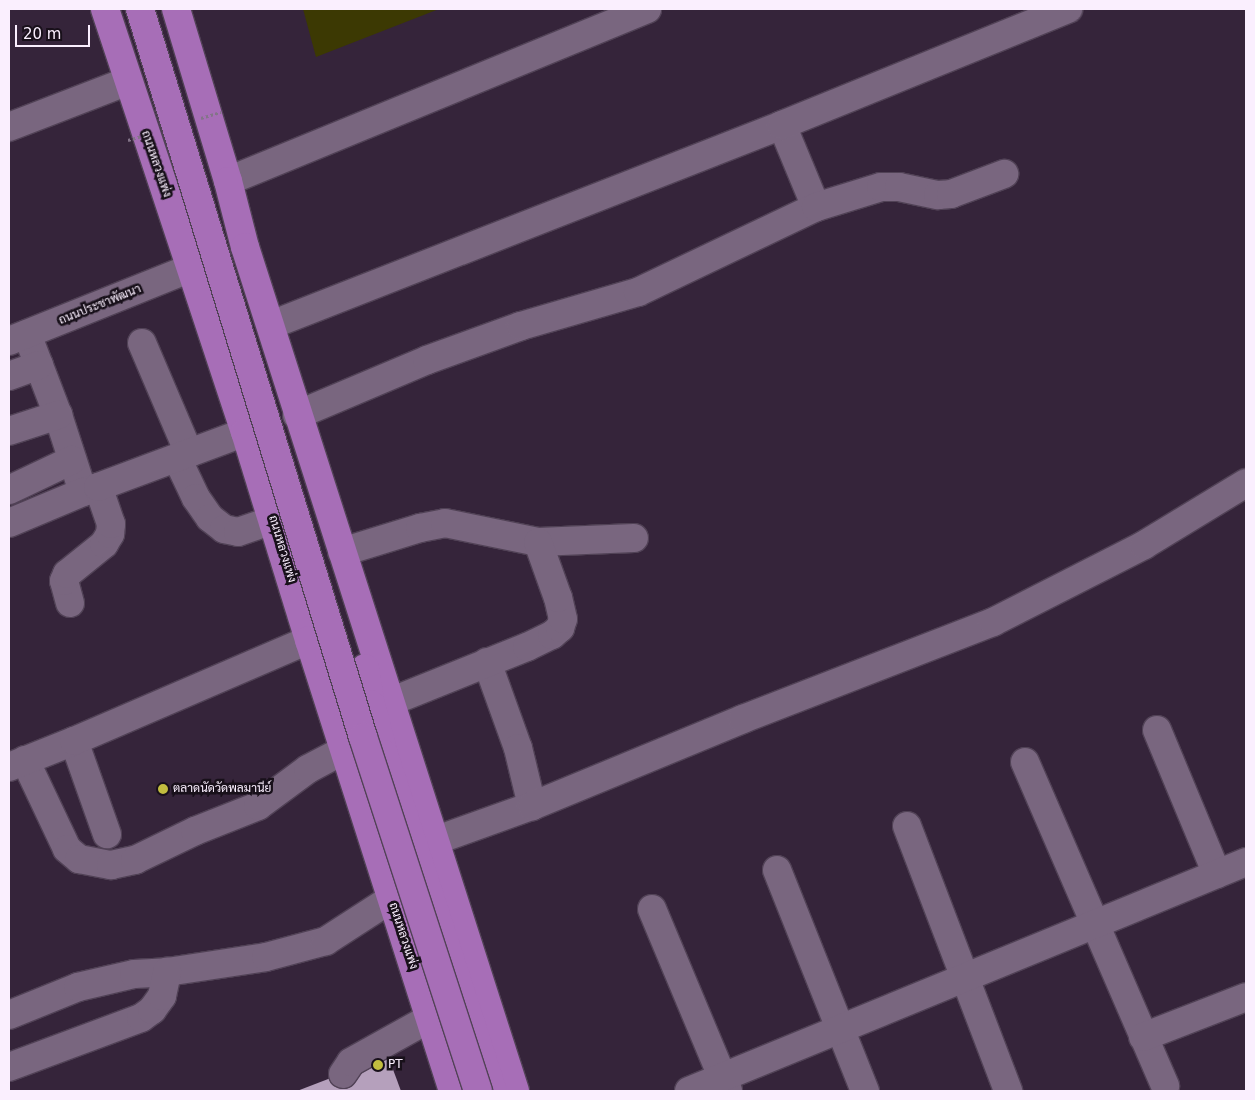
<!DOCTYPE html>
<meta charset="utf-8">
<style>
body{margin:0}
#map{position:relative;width:1255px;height:1100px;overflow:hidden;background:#35243a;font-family:"DejaVu Sans",Sarabun,sans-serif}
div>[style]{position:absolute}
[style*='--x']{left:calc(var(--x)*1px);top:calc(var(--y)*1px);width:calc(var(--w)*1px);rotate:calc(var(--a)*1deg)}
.green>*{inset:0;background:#3c3903}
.building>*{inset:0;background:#b5a0bc}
.roads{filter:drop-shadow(1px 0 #514256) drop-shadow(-1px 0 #514256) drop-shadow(0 1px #514256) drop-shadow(0 -1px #514256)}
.minor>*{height:28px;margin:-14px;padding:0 14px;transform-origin:14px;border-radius:14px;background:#79667f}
.major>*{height:28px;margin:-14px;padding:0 14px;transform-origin:14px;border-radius:14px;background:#a76eb7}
.path-bridge>*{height:3px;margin-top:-1.5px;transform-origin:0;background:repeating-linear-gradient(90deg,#837488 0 2.5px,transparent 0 5px)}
.bridges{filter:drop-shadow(1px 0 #514256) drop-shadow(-1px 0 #514256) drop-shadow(0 1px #514256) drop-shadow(0 -1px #514256)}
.major-bridge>*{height:28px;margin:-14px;padding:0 14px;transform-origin:14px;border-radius:14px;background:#a76eb7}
.dots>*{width:14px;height:14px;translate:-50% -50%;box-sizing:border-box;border:2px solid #18101a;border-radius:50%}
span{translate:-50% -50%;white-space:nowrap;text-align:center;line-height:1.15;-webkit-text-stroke:5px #18101a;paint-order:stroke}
.street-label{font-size:12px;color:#faeffe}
.poi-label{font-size:12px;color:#faeffe}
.left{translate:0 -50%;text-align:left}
.frame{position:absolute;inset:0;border:10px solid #faeffe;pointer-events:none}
.scale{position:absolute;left:15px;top:25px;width:75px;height:22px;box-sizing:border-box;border:2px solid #faeffe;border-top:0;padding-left:6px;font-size:15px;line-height:18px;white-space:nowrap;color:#faeffe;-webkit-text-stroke:4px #18101a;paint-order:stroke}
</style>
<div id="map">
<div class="green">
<i style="clip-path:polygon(303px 9px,439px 9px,316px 57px)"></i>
</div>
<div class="building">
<i style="clip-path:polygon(388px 1056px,401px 1091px,297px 1091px)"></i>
</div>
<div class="roads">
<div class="minor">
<i style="--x:782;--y:125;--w:89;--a:67.5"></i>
<i style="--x:9;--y:127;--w:128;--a:-21.1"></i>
<i style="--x:228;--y:181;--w:453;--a:-22.3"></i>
<i style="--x:271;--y:325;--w:549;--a:-21.37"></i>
<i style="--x:782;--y:125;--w:309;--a:-22.1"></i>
<i style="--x:27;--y:334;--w:87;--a:69.1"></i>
<i style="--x:58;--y:415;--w:81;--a:72"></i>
<i style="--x:83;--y:492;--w:16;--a:-18"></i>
<i style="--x:9;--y:341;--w:196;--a:-21.9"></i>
<i style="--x:142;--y:343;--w:120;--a:66.9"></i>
<i style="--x:9;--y:376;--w:32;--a:-20"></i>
<i style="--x:297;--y:415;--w:141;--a:-22.9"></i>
<i style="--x:427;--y:360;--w:100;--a:-19.9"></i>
<i style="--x:521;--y:326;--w:122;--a:-16.2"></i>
<i style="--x:638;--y:292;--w:197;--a:-25.5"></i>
<i style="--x:816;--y:207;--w:68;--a:-17.1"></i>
<i style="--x:881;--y:187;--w:18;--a:0"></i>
<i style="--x:899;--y:187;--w:40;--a:12"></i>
<i style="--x:938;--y:195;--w:13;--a:-4"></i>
<i style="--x:951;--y:194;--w:57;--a:-20.7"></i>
<i style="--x:9;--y:431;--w:52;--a:-18.1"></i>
<i style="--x:177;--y:458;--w:44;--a:64.6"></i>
<i style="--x:196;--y:498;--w:24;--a:55"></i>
<i style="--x:210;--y:518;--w:18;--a:38"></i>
<i style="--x:224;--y:529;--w:14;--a:12"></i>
<i style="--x:238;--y:532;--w:37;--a:-19"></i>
<i style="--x:9;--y:490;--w:70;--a:-25.5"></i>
<i style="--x:9;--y:523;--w:80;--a:-22.7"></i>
<i style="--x:342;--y:552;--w:82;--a:-17.1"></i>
<i style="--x:420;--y:528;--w:25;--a:-11"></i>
<i style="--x:445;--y:523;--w:95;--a:11.5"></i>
<i style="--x:538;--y:542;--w:96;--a:-2.4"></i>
<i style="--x:70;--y:603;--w:23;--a:-105"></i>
<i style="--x:64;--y:581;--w:8;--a:-67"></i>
<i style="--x:67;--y:574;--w:48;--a:-39"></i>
<i style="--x:104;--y:544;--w:12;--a:-59"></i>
<i style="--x:110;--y:534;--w:10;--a:-84"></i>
<i style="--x:111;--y:524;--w:39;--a:-109"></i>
<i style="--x:98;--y:487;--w:157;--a:-20.5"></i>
<i style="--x:487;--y:662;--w:91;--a:70.2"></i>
<i style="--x:518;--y:748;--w:60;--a:76.4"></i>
<i style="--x:390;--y:702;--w:148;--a:-21.9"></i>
<i style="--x:527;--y:647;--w:28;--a:-26"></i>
<i style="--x:552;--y:635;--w:11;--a:-41"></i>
<i style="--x:560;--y:628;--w:9;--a:-72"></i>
<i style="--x:563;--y:619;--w:22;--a:-103"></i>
<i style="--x:558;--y:598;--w:59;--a:-109.7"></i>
<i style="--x:1157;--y:730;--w:156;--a:67.4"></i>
<i style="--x:74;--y:741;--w:99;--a:70.5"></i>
<i style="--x:25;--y:760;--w:98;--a:64.7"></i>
<i style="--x:67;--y:849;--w:16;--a:40"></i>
<i style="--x:79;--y:859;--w:33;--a:11"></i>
<i style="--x:111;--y:865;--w:25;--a:-12"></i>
<i style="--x:135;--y:860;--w:67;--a:-25.8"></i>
<i style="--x:195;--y:831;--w:68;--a:-21.6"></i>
<i style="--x:258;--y:806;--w:62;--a:-36.5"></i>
<i style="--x:308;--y:769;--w:41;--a:-27.8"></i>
<i style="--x:1025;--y:762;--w:353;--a:66.6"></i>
<i style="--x:9;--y:767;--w:70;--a:-21.8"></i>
<i style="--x:74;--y:741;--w:256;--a:-23.3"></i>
<i style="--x:907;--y:826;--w:284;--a:69.1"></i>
<i style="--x:434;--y:841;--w:104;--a:-19.7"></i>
<i style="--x:532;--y:806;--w:228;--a:-22.4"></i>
<i style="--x:743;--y:719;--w:268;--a:-21.2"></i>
<i style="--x:993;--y:622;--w:169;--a:-27"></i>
<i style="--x:1144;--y:545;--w:119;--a:-31.3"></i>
<i style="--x:777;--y:870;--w:238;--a:68.3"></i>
<i style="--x:652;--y:909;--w:197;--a:67.3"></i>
<i style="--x:9;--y:1015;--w:74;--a:-22.1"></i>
<i style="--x:78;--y:987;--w:57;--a:-13.1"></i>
<i style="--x:134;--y:974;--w:33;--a:-3"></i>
<i style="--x:167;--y:972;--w:100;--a:-8.6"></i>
<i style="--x:266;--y:957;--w:62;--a:-14.9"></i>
<i style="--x:326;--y:941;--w:77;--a:-32.9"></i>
<i style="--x:1143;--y:1037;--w:110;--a:-21.2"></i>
<i style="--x:9;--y:1067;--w:141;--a:-20.4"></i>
<i style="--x:141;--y:1018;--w:14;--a:-36"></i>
<i style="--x:152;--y:1010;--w:17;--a:-54"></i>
<i style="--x:162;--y:996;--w:25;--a:-78"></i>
<i style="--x:343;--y:1074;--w:14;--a:-56"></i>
<i style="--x:351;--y:1062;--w:90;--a:-29.1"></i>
<i style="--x:689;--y:1091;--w:602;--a:-22.35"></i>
</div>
<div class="major">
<i style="--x:105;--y:9;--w:446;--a:71.7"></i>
<i style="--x:245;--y:432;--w:218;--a:72.9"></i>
<i style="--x:309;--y:640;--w:473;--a:72.3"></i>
<i style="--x:176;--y:9;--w:180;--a:73.2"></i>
<i style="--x:228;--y:181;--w:68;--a:75.6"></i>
<i style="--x:245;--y:247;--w:886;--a:72.26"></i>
<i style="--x:365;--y:668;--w:36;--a:81"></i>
<i style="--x:371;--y:704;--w:52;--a:75.4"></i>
<i style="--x:384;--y:754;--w:354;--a:72.1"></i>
</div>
</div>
<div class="path-bridge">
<i style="--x:201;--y:118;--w:21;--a:-17"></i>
<i style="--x:128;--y:140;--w:25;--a:-16"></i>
</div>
<div class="bridges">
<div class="major-bridge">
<i style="--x:140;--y:9;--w:761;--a:72.97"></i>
<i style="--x:363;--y:737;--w:372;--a:72"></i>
</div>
</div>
<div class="dots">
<i style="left:163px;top:789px;background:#c2bd3f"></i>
<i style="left:378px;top:1065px;background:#c2bd3f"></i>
</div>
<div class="street-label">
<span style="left:156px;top:164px;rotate:71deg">ถนนหลวงแพ่ง</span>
<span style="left:100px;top:305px;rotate:-22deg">ถนนประชาพัฒนา</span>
<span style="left:282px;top:549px;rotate:73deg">ถนนหลวงแพ่ง</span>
<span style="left:403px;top:936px;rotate:72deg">ถนนหลวงแพ่ง</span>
</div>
<div class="poi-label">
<span class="left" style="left:173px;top:789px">ตลาดนัดวัดพลมานีย์</span>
<span class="left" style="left:388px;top:1065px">PT</span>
</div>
<div class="frame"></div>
<div class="scale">20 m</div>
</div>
